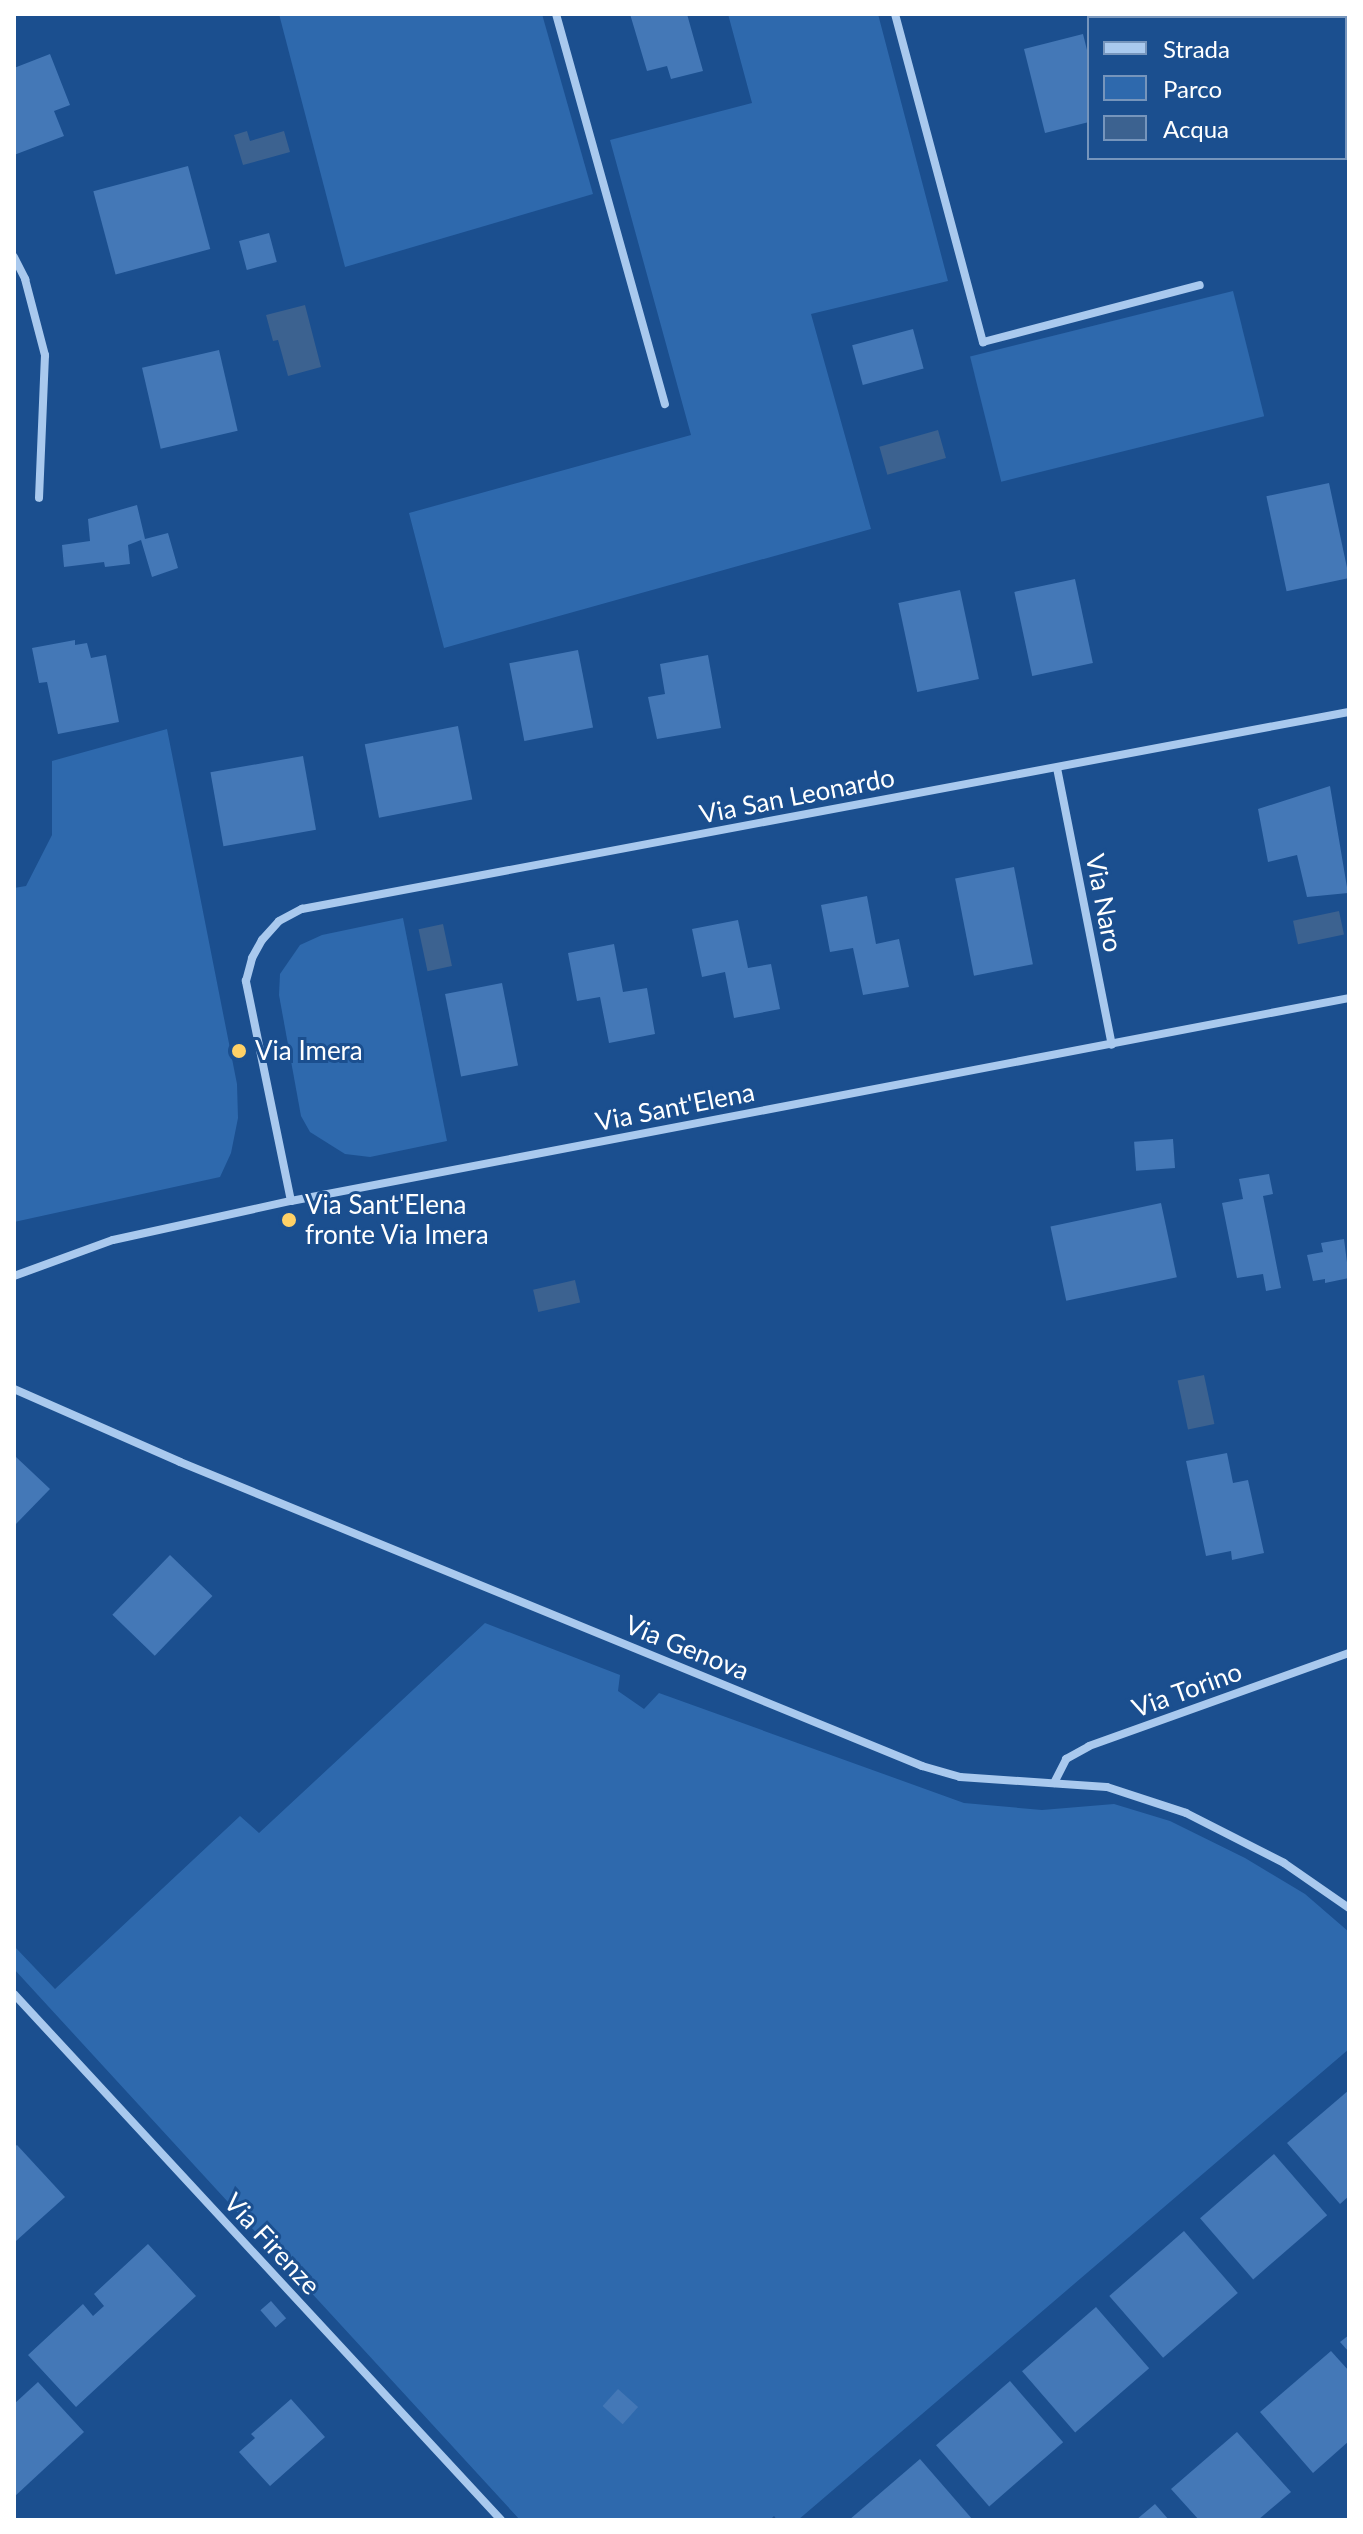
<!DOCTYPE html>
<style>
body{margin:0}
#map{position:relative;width:1363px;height:2534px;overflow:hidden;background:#1b4f8f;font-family:Lato,sans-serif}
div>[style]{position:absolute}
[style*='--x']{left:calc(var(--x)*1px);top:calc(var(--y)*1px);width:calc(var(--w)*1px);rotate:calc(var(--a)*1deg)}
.green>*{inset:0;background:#2e69ad;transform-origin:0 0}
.water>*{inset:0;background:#3c6290;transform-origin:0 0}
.building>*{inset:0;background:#4478b7;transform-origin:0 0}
.minor>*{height:8px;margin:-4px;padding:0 4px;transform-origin:4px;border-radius:4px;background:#a9c9ee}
.dots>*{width:22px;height:22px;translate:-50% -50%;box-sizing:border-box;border:4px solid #1b4f8f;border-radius:50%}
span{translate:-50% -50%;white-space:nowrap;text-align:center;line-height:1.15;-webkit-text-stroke:6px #1b4f8f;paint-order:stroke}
.street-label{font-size:26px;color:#fff}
.poi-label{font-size:26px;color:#fff}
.left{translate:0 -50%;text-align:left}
.frame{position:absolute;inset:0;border:16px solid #fff;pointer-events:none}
.legend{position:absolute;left:1087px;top:16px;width:260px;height:144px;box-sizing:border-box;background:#1b4f8f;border:2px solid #7695bc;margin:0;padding:10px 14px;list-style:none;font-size:24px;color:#fff}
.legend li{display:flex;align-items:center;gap:16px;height:40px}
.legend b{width:40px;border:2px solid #7695bc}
</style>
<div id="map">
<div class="green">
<i style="clip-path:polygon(279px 14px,542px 14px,593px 194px,345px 267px)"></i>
<i style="clip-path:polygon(728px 14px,878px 14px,948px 281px,811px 314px,871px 529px,444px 648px,409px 513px,691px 435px,610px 140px,752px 103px)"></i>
<i style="left:1233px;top:291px;width:129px;height:271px;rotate:76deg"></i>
<i style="clip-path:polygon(167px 729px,237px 1084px,238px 1118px,231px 1153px,220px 1177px,14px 1222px,14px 888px,26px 886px,52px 835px,52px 761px)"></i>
<i style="clip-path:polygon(403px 918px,447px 1141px,370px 1157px,345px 1154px,310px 1132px,301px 1116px,279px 995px,280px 974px,300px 945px,322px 935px)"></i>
<i style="clip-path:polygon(485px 1623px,620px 1675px,618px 1691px,644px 1709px,659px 1693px,964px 1803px,1042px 1810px,1114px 1804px,1170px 1821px,1245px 1858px,1305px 1894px,1349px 1932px,1349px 2049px,798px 2520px,777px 2520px,774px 2516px,770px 2520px,520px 2520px,14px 1969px,14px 1946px,55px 1989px,240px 1816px,259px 1833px)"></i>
</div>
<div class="water">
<i style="clip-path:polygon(247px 131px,250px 141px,284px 131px,290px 152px,243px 165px,234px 135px)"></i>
<i style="clip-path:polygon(305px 305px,321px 367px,288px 376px,278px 340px,273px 341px,266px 315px)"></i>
<i style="left:938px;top:430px;width:29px;height:61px;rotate:74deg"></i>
<i style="left:1339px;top:911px;width:24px;height:47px;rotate:78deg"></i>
<i style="left:443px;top:924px;width:43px;height:25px;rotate:78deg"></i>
<i style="left:575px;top:1280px;width:23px;height:43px;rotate:77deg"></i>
<i style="left:1204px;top:1375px;width:50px;height:27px;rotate:78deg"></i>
</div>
<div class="building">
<i style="clip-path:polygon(630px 14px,687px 14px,703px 71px,671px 79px,667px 66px,647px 71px)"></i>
<i style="clip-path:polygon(1289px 14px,1349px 14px,1349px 35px,1345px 36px,1345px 18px,1278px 18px)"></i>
<i style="clip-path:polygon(1083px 34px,1089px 58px,1089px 122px,1045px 133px,1024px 49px)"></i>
<i style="clip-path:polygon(50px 54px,70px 105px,54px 111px,64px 136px,14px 155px,14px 68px)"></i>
<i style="left:188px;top:166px;width:86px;height:98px;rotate:75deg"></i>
<i style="left:269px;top:233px;width:30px;height:31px;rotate:75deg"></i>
<i style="left:913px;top:329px;width:41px;height:63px;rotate:75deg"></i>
<i style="left:219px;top:350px;width:83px;height:79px;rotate:77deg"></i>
<i style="left:1329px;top:483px;width:97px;height:64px;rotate:78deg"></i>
<i style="clip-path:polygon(137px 505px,145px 539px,168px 533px,178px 568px,152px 577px,141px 540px,128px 545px,130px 564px,105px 567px,104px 562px,64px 567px,62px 545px,90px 541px,88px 519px)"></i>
<i style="left:1075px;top:579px;width:86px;height:62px;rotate:78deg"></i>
<i style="left:960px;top:590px;width:91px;height:63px;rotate:78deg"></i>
<i style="clip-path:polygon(75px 640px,75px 645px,87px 643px,91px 658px,106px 655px,119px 722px,58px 734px,47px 682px,39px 683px,32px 648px)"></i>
<i style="left:578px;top:650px;width:79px;height:70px;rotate:79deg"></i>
<i style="clip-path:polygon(708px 655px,721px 728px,657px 739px,648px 697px,665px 694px,660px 664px)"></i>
<i style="left:458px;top:726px;width:75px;height:95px;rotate:79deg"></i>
<i style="left:303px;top:756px;width:75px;height:94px;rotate:80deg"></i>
<i style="clip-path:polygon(1330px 786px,1348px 893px,1307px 897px,1297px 855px,1268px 862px,1258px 809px)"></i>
<i style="left:1014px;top:867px;width:99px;height:60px;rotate:79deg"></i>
<i style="clip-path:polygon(867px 896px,876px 944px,899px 939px,909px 987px,863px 995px,853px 948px,830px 952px,821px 905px)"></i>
<i style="clip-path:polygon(738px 920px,748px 968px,771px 964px,780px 1009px,734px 1018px,725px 972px,702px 977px,692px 929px)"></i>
<i style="clip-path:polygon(614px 944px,623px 992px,647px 988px,655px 1034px,609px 1043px,600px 997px,577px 1001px,568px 953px)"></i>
<i style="left:502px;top:983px;width:84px;height:58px;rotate:79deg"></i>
<i style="left:1173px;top:1139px;width:29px;height:39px;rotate:86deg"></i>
<i style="clip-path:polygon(1269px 1174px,1273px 1194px,1263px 1196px,1281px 1288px,1266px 1291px,1263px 1274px,1237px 1278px,1222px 1203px,1243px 1199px,1239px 1179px)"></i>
<i style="left:1161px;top:1203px;width:76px;height:113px;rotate:78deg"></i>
<i style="clip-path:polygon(1344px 1239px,1349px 1278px,1325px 1283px,1325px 1279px,1313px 1281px,1307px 1255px,1323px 1252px,1321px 1243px)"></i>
<i style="clip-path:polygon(1227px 1453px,1233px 1483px,1248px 1480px,1264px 1553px,1232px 1560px,1231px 1551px,1206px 1556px,1186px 1461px)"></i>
<i style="clip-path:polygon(16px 1457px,50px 1489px,14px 1526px,14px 1459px)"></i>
<i style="left:170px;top:1555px;width:59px;height:83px;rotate:44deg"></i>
<i style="clip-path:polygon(1349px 2090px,1349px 2196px,1340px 2204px,1287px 2143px)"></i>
<i style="clip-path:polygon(17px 2145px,65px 2197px,16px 2241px,14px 2147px)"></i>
<i style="left:1274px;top:2154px;width:81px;height:98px;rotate:49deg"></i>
<i style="left:1184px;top:2231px;width:82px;height:99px;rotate:49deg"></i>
<i style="clip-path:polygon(148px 2244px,196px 2296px,76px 2407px,28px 2355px,83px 2304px,93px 2316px,104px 2306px,94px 2294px)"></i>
<i style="left:271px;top:2301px;width:23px;height:14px;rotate:49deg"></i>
<i style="left:1096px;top:2307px;width:81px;height:98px;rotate:49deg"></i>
<i style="clip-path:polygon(1349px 2335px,1349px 2352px,1340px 2342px)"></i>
<i style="clip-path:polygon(1331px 2351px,1349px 2371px,1349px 2441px,1313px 2473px,1260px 2412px)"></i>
<i style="left:1010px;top:2381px;width:81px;height:98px;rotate:49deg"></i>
<i style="clip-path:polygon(38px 2382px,84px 2432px,14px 2497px,14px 2404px)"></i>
<i style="left:618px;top:2389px;width:27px;height:23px;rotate:42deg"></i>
<i style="clip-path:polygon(291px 2399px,325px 2437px,270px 2486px,239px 2452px,255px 2438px,251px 2434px)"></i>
<i style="clip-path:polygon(1237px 2432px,1291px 2492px,1258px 2520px,1199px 2520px,1171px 2489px)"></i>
<i style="clip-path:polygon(920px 2459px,973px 2520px,849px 2520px)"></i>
<i style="clip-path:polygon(1155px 2504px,1169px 2520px,1136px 2520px)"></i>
</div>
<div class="minor">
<i style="--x:556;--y:14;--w:405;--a:74.4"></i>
<i style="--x:895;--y:14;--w:340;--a:75"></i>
<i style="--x:983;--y:342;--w:224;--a:-14.7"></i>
<i style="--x:14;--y:257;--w:25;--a:63"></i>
<i style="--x:25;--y:279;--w:79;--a:75.3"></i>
<i style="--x:45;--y:355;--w:143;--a:92.4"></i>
<i style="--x:1057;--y:768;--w:282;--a:78.8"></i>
<i style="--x:291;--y:1201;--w:225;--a:-101.6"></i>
<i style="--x:246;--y:981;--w:24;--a:-75"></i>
<i style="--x:252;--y:958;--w:21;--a:-61"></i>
<i style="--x:262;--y:940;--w:25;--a:-48"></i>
<i style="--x:279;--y:921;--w:26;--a:-28"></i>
<i style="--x:302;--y:909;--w:1065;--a:-10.66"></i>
<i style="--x:14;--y:1276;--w:105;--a:-20"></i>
<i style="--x:113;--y:1240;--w:182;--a:-12.4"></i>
<i style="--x:291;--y:1201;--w:1077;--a:-10.86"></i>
<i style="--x:14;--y:1389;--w:181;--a:23.7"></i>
<i style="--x:180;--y:1462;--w:802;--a:22.28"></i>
<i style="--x:922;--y:1766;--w:40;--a:16"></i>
<i style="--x:960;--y:1777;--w:147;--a:3.9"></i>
<i style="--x:1107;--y:1787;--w:83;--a:18.2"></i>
<i style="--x:1186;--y:1813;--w:110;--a:27"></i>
<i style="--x:1284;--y:1863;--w:79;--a:34.7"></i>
<i style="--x:1054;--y:1783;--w:27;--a:-63"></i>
<i style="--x:1066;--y:1759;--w:26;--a:-29"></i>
<i style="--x:1089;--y:1746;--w:276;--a:-19.7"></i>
<i style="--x:14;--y:1994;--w:717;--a:47.2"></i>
</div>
<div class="dots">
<i style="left:239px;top:1051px;background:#ffd166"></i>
<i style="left:289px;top:1220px;background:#ffd166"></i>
</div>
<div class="street-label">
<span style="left:797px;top:796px;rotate:-11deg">Via San Leonardo</span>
<span style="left:1104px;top:903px;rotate:79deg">Via Naro</span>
<span style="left:675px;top:1107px;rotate:-11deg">Via Sant'Elena</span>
<span style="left:687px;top:1648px;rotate:22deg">Via Genova</span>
<span style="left:1187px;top:1690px;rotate:-20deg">Via Torino</span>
<span style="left:272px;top:2244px;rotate:47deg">Via Firenze</span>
</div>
<div class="poi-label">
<span class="left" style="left:255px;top:1051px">Via Imera</span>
<span class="left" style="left:305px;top:1220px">Via Sant'Elena<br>fronte Via Imera</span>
</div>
<div class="frame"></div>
<ul class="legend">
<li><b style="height:10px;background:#a9c9ee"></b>Strada</li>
<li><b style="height:22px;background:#2e69ad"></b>Parco</li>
<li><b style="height:22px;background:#3c6290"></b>Acqua</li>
</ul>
</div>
